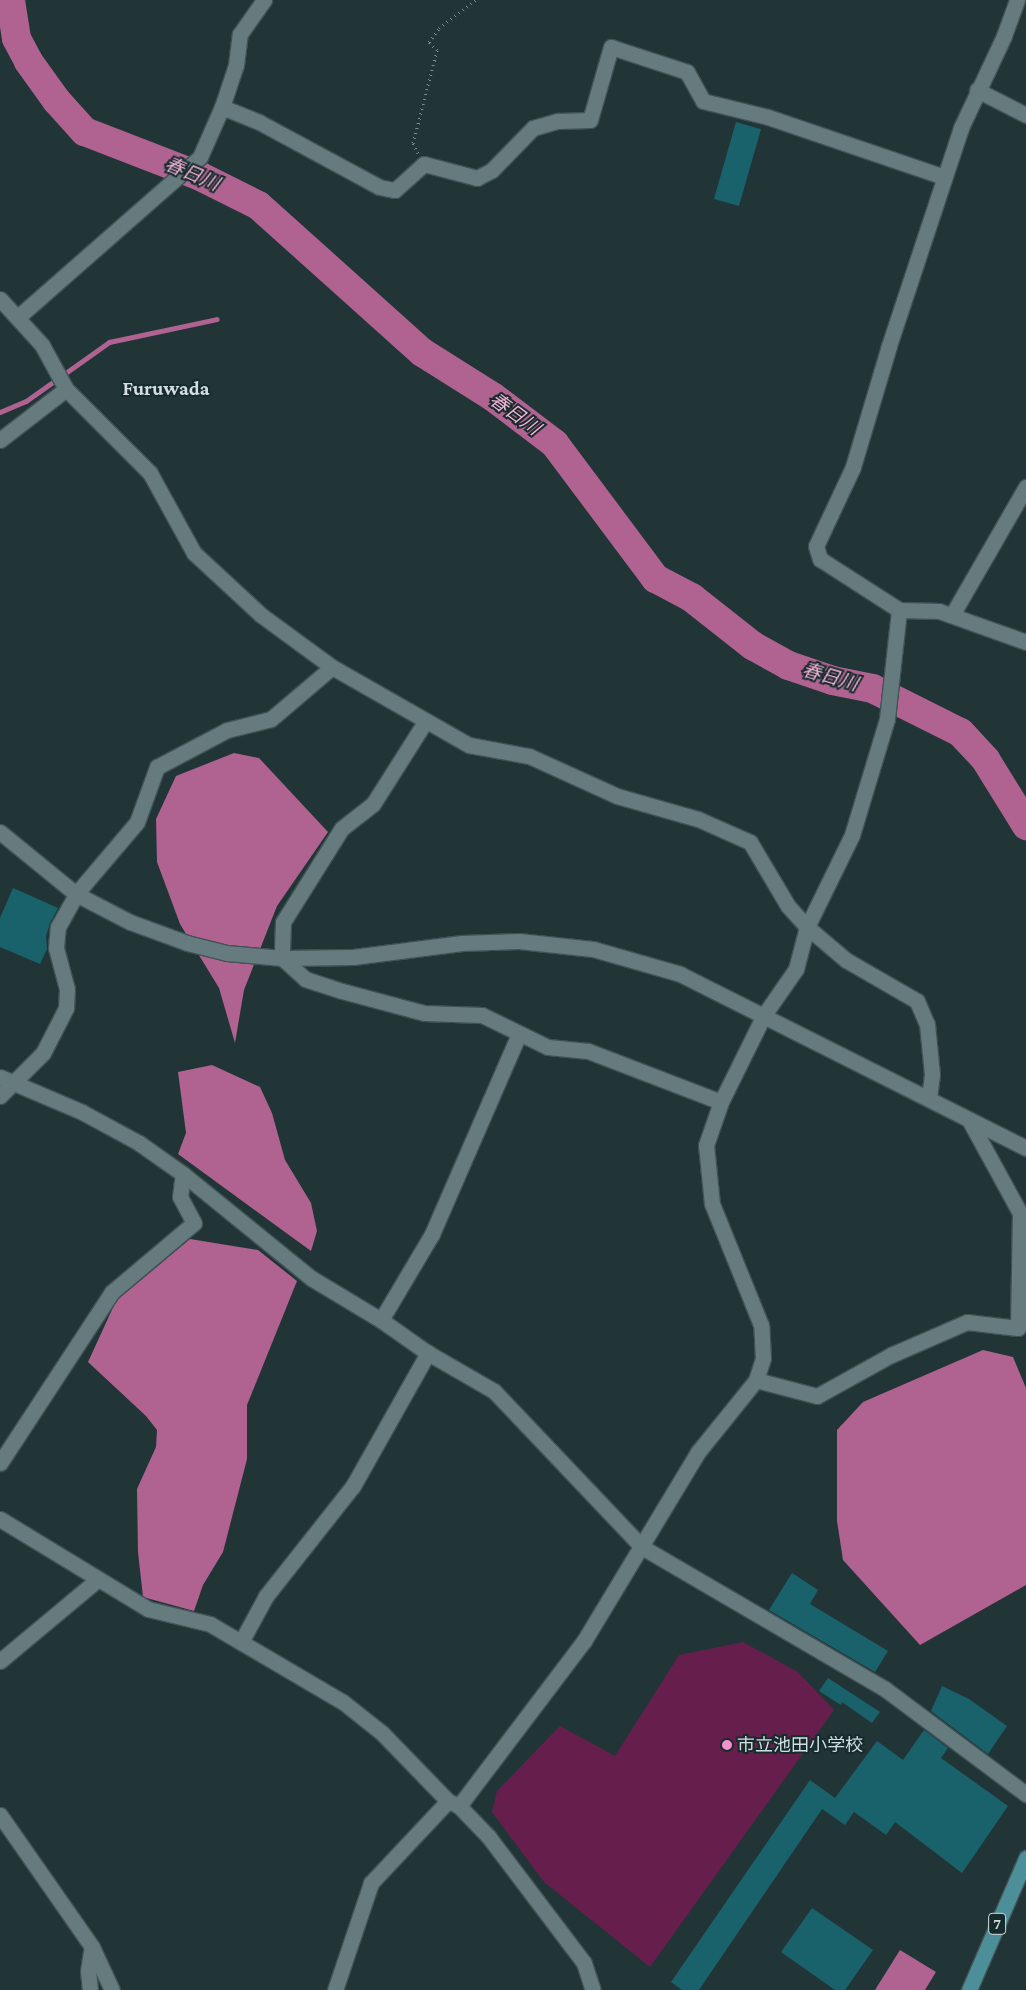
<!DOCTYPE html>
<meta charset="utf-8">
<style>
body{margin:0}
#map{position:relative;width:1026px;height:1990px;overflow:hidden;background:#213537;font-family:"Crimson Pro","Noto Sans JP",serif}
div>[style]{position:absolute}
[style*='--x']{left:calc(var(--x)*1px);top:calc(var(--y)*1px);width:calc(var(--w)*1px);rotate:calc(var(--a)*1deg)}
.green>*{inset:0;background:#661f4d}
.water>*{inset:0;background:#b06391}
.stream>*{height:5px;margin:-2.5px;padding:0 2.5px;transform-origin:2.5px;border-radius:2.5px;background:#b06391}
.river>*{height:29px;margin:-14.5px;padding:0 14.5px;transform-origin:14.5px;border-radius:14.5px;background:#b06391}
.building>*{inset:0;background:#1a626b;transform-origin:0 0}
.path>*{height:3px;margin-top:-1.5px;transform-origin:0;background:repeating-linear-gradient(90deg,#7d8d8e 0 1px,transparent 0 5px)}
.roads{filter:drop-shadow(1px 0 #415255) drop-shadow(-1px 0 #415255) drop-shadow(0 1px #415255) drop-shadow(0 -1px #415255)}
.street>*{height:15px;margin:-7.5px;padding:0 7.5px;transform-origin:7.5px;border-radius:7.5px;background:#657b7e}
.secondary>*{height:15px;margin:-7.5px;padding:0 7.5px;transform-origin:7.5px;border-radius:7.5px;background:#657b7e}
.primary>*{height:15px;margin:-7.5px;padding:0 7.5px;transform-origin:7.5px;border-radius:7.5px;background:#4c8f98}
.dots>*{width:14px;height:14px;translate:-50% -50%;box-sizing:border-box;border:2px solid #172b2d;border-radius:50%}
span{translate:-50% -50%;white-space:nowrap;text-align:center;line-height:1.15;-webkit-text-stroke:4px #172b2d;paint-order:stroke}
.shield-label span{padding:1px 4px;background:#172b2d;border:1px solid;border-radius:4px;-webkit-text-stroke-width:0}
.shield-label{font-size:16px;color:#d2dedf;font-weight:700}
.poi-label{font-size:18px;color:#d2dedf}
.left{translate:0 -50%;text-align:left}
.water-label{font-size:19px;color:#f3b3d7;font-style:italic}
.quarter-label{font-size:20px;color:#d2dedf;font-weight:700}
</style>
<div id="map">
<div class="green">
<i style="clip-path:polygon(743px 1642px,798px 1672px,834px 1710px,650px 1967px,544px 1882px,492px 1812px,497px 1791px,560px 1726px,615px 1756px,679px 1655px)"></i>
</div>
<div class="water">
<i style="clip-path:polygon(234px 753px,259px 758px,328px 832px,277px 906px,244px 990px,235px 1043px,219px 988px,180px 924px,157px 862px,156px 819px,176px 776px)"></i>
<i style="clip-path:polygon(212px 1065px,260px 1087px,272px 1113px,285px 1160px,311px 1203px,317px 1231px,311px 1251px,178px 1154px,186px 1133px,178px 1072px)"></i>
<i style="clip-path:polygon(190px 1239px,258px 1250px,297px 1281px,247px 1405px,247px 1459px,223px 1552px,203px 1585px,194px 1611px,143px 1597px,138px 1552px,137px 1489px,156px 1447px,157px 1430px,146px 1416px,88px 1362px,116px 1301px)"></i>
<i style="clip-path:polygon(983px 1350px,1013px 1357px,1026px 1388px,1026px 1585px,920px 1645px,843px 1560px,837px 1521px,837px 1430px,863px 1402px)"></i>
<i style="clip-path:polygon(900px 1950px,936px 1972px,925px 1990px,875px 1990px)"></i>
</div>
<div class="stream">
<i style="--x:0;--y:412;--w:28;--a:-23"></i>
<i style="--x:26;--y:401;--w:102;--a:-35.4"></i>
<i style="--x:109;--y:342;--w:110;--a:-12"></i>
</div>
<div class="river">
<i style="--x:10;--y:0;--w:38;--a:81"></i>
<i style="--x:16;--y:38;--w:26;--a:62"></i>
<i style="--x:28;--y:61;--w:48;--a:54.3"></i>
<i style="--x:56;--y:100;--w:42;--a:47.9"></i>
<i style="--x:84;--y:131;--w:124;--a:21.2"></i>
<i style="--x:200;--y:176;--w:65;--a:26.6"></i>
<i style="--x:258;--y:205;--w:220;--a:41.9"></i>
<i style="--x:422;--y:352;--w:83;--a:32.2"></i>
<i style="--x:492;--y:396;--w:78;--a:37.2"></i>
<i style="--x:554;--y:443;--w:169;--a:53.2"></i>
<i style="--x:655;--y:578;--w:41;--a:27.8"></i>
<i style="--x:691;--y:597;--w:78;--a:38.2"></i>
<i style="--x:752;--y:645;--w:41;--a:29.1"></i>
<i style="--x:788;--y:665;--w:46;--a:18.8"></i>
<i style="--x:832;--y:680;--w:41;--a:11.3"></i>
<i style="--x:872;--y:688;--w:98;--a:26.6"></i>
<i style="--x:960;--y:732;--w:37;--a:47"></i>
<i style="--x:985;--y:759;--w:78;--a:58.2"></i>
</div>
<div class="building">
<i style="left:736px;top:122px;width:26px;height:80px;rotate:16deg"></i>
<i style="clip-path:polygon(13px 888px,58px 908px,50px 923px,46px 936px,47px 949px,40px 964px,0 947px,0 918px)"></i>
<i style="clip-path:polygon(792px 1573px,818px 1590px,810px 1604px,888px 1651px,875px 1672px,769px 1610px)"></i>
<i style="clip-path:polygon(828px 1678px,880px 1712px,872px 1723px,842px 1702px,841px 1705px,819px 1691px)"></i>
<i style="clip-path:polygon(942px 1686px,969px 1699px,1007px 1726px,988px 1754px,931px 1711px)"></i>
<i style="clip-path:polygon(924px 1730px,948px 1748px,941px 1758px,1008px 1806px,962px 1873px,895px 1822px,886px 1835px,854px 1812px,845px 1825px,822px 1809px,699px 1990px,682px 1990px,671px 1982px,810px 1780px,835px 1798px,877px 1741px,903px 1760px)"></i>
<i style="clip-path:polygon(812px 1908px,873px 1950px,845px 1990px,835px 1990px,781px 1952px)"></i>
</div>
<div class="path">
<i style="--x:418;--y:153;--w:11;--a:-117"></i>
<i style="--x:413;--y:143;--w:96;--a:-75.5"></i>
<i style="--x:437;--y:50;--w:11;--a:-135"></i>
<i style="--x:429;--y:42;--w:17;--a:-54"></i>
<i style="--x:439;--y:28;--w:46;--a:-37.1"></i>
</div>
<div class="roads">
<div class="street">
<i style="--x:1017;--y:0;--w:38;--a:110"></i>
<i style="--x:1004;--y:36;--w:102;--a:115.1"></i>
<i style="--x:961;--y:128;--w:230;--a:108.3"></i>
<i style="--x:889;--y:346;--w:126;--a:106.6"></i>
<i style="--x:853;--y:467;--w:87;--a:115.1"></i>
<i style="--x:816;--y:546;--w:14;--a:73"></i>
<i style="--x:820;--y:559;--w:94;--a:32.8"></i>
<i style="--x:899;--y:610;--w:40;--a:1.4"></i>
<i style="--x:939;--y:611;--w:92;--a:19.6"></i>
<i style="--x:977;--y:90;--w:55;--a:27"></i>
<i style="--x:222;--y:107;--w:40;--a:22"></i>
<i style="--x:259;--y:122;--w:136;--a:28.4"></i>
<i style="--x:379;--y:187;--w:16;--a:11"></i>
<i style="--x:395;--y:190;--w:39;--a:-42"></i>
<i style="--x:424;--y:164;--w:55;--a:14.8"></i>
<i style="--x:477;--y:178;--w:17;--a:-28"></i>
<i style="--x:492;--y:170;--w:59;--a:-45.7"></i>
<i style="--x:533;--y:128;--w:26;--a:-16"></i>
<i style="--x:558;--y:121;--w:32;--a:-2"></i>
<i style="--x:590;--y:120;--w:76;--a:-74"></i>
<i style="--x:611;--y:47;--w:80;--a:18.2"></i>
<i style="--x:687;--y:72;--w:33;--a:61"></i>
<i style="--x:703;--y:101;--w:67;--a:13.8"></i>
<i style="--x:768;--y:117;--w:186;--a:18.8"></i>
<i style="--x:0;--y:299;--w:62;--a:47.6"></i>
<i style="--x:42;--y:345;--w:50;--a:61.4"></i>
<i style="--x:66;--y:389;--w:119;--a:45"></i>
<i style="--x:150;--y:473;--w:91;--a:61.2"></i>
<i style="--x:194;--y:553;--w:91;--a:42.8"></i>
<i style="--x:261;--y:615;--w:88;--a:36.2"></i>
<i style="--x:332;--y:667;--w:158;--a:29.7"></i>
<i style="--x:469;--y:745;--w:61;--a:10.4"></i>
<i style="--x:529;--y:756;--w:97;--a:24.4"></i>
<i style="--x:617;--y:796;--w:84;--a:15.9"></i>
<i style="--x:698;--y:819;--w:57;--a:23.9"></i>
<i style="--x:750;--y:842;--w:74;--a:59.3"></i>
<i style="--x:788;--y:906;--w:28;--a:48"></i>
<i style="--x:807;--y:927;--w:51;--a:40.2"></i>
<i style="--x:846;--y:960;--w:82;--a:30"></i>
<i style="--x:917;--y:1001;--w:25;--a:67"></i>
<i style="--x:927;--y:1024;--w:50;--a:84.3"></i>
<i style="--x:932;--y:1074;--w:24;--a:97"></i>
<i style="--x:18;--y:317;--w:242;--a:-41.3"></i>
<i style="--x:200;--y:157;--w:55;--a:-66.3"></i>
<i style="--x:222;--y:107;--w:44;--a:-71.6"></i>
<i style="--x:236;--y:65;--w:31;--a:-83"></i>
<i style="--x:240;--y:34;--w:42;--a:-54.8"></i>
<i style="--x:0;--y:440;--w:83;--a:-37.7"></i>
<i style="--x:952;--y:615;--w:148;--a:-60"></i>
<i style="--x:425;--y:722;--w:97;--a:122.4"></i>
<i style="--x:373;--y:804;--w:39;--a:142"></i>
<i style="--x:342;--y:828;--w:111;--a:122.1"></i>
<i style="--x:283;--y:922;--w:36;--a:92"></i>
<i style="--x:282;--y:958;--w:31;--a:42"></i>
<i style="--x:305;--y:979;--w:39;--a:18"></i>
<i style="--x:342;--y:991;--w:85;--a:15"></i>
<i style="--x:424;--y:1013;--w:58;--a:2"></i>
<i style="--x:482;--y:1015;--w:73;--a:25.9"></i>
<i style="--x:548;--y:1047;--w:40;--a:5.7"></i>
<i style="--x:588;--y:1051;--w:142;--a:21"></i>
<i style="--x:0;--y:1077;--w:89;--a:23.1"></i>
<i style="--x:82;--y:1112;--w:65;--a:28.5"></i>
<i style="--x:139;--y:1143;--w:54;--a:35.2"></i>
<i style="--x:183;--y:1174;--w:165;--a:39.1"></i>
<i style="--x:311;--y:1278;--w:82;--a:31"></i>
<i style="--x:381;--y:1320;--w:57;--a:35.1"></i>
<i style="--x:428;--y:1353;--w:76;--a:29.9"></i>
<i style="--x:494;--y:1391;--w:215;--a:46.5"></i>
<i style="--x:642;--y:1547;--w:281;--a:30.3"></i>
<i style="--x:885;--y:1689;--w:176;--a:36.7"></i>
<i style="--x:0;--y:1096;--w:61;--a:-45"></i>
<i style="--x:43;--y:1053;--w:51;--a:-62.9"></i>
<i style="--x:66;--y:1008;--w:19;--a:-87"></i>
<i style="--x:67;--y:989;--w:42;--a:-105"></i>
<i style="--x:56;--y:948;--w:21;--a:-85"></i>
<i style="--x:58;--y:927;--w:38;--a:-61"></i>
<i style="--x:76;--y:894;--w:94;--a:-49.7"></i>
<i style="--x:137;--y:822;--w:59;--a:-70"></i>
<i style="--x:157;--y:767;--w:79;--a:-27.9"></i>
<i style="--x:227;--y:730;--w:45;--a:-14"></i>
<i style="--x:271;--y:719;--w:80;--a:-40.4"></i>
<i style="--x:381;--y:1320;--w:100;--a:-59.3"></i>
<i style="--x:432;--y:1234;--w:218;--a:-66.5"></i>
<i style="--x:756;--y:1380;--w:63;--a:14.7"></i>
<i style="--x:817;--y:1396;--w:85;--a:-29"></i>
<i style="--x:891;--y:1355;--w:83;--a:-23.5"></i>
<i style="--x:967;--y:1322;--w:51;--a:6.7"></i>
<i style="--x:1018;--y:1328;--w:115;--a:-89"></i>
<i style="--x:1020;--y:1213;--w:106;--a:-118.7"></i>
<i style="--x:0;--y:1463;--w:204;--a:-56.8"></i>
<i style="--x:112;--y:1292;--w:107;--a:-40.1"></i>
<i style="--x:194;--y:1223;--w:30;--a:-118"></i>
<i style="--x:180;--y:1197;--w:23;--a:-83"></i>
<i style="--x:0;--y:1519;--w:173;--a:31.3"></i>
<i style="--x:148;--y:1609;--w:64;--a:13.6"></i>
<i style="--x:210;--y:1624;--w:154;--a:30.4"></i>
<i style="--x:343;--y:1702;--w:50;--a:38.5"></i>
<i style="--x:382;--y:1733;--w:95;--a:45.9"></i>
<i style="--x:448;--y:1801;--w:12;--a:24"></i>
<i style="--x:459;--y:1806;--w:42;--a:46"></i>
<i style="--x:488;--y:1836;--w:159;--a:52.9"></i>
<i style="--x:584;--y:1963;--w:28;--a:72"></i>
<i style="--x:241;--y:1642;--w:52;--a:-61.5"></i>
<i style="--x:266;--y:1596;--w:140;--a:-51.7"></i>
<i style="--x:353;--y:1486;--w:153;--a:-60.6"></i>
<i style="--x:0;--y:1661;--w:128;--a:-39.9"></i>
<i style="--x:459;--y:1806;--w:207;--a:-52.9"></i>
<i style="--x:584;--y:1641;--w:221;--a:-58.9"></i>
<i style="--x:698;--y:1452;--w:92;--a:-51.1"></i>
<i style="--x:756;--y:1380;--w:23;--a:-72"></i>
<i style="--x:763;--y:1358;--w:33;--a:-93"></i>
<i style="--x:761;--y:1325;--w:131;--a:-112"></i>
<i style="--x:712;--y:1204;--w:59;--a:-95.8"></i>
<i style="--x:706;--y:1145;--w:46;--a:-70.8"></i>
<i style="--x:721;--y:1102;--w:97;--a:-63.7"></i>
<i style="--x:764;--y:1015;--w:56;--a:-55.2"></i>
<i style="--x:796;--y:969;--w:43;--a:-75.3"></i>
<i style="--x:807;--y:927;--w:102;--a:-63.9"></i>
<i style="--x:852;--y:835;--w:121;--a:-73.2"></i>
<i style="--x:887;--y:719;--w:110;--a:-83.7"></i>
<i style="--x:0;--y:1815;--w:161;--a:55.1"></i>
<i style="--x:92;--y:1947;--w:47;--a:65.1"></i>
<i style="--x:90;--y:1990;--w:19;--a:-96"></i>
<i style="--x:88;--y:1971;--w:24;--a:-81"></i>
<i style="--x:335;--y:1990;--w:113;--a:-71.4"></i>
<i style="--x:371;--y:1883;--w:112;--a:-46.8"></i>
</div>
<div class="secondary">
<i style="--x:0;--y:832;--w:98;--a:39.2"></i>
<i style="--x:76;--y:894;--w:61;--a:27.4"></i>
<i style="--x:130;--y:922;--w:61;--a:20.2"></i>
<i style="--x:187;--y:943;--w:41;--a:14"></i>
<i style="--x:227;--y:953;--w:55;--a:5.2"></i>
<i style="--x:282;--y:958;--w:71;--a:-0.8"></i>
<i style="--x:353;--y:957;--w:110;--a:-7.3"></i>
<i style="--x:462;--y:943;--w:57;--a:-2"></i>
<i style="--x:519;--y:941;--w:74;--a:6.2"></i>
<i style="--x:593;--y:949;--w:91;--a:16"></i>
<i style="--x:680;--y:974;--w:387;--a:26.7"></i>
</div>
<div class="primary">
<i style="--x:969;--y:1990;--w:144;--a:-66.6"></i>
</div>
</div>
<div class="dots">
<i style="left:727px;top:1745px;background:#f790ce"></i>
</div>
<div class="shield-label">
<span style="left:997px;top:1924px">7</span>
</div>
<div class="poi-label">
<span class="left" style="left:737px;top:1745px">市立池田小学校</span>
</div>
<div class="water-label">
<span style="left:192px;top:174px;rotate:23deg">春日川</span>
<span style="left:515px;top:414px;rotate:36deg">春日川</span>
<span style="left:830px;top:677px;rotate:16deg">春日川</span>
</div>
<div class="quarter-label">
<span style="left:166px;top:388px">Furuwada</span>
</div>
</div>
